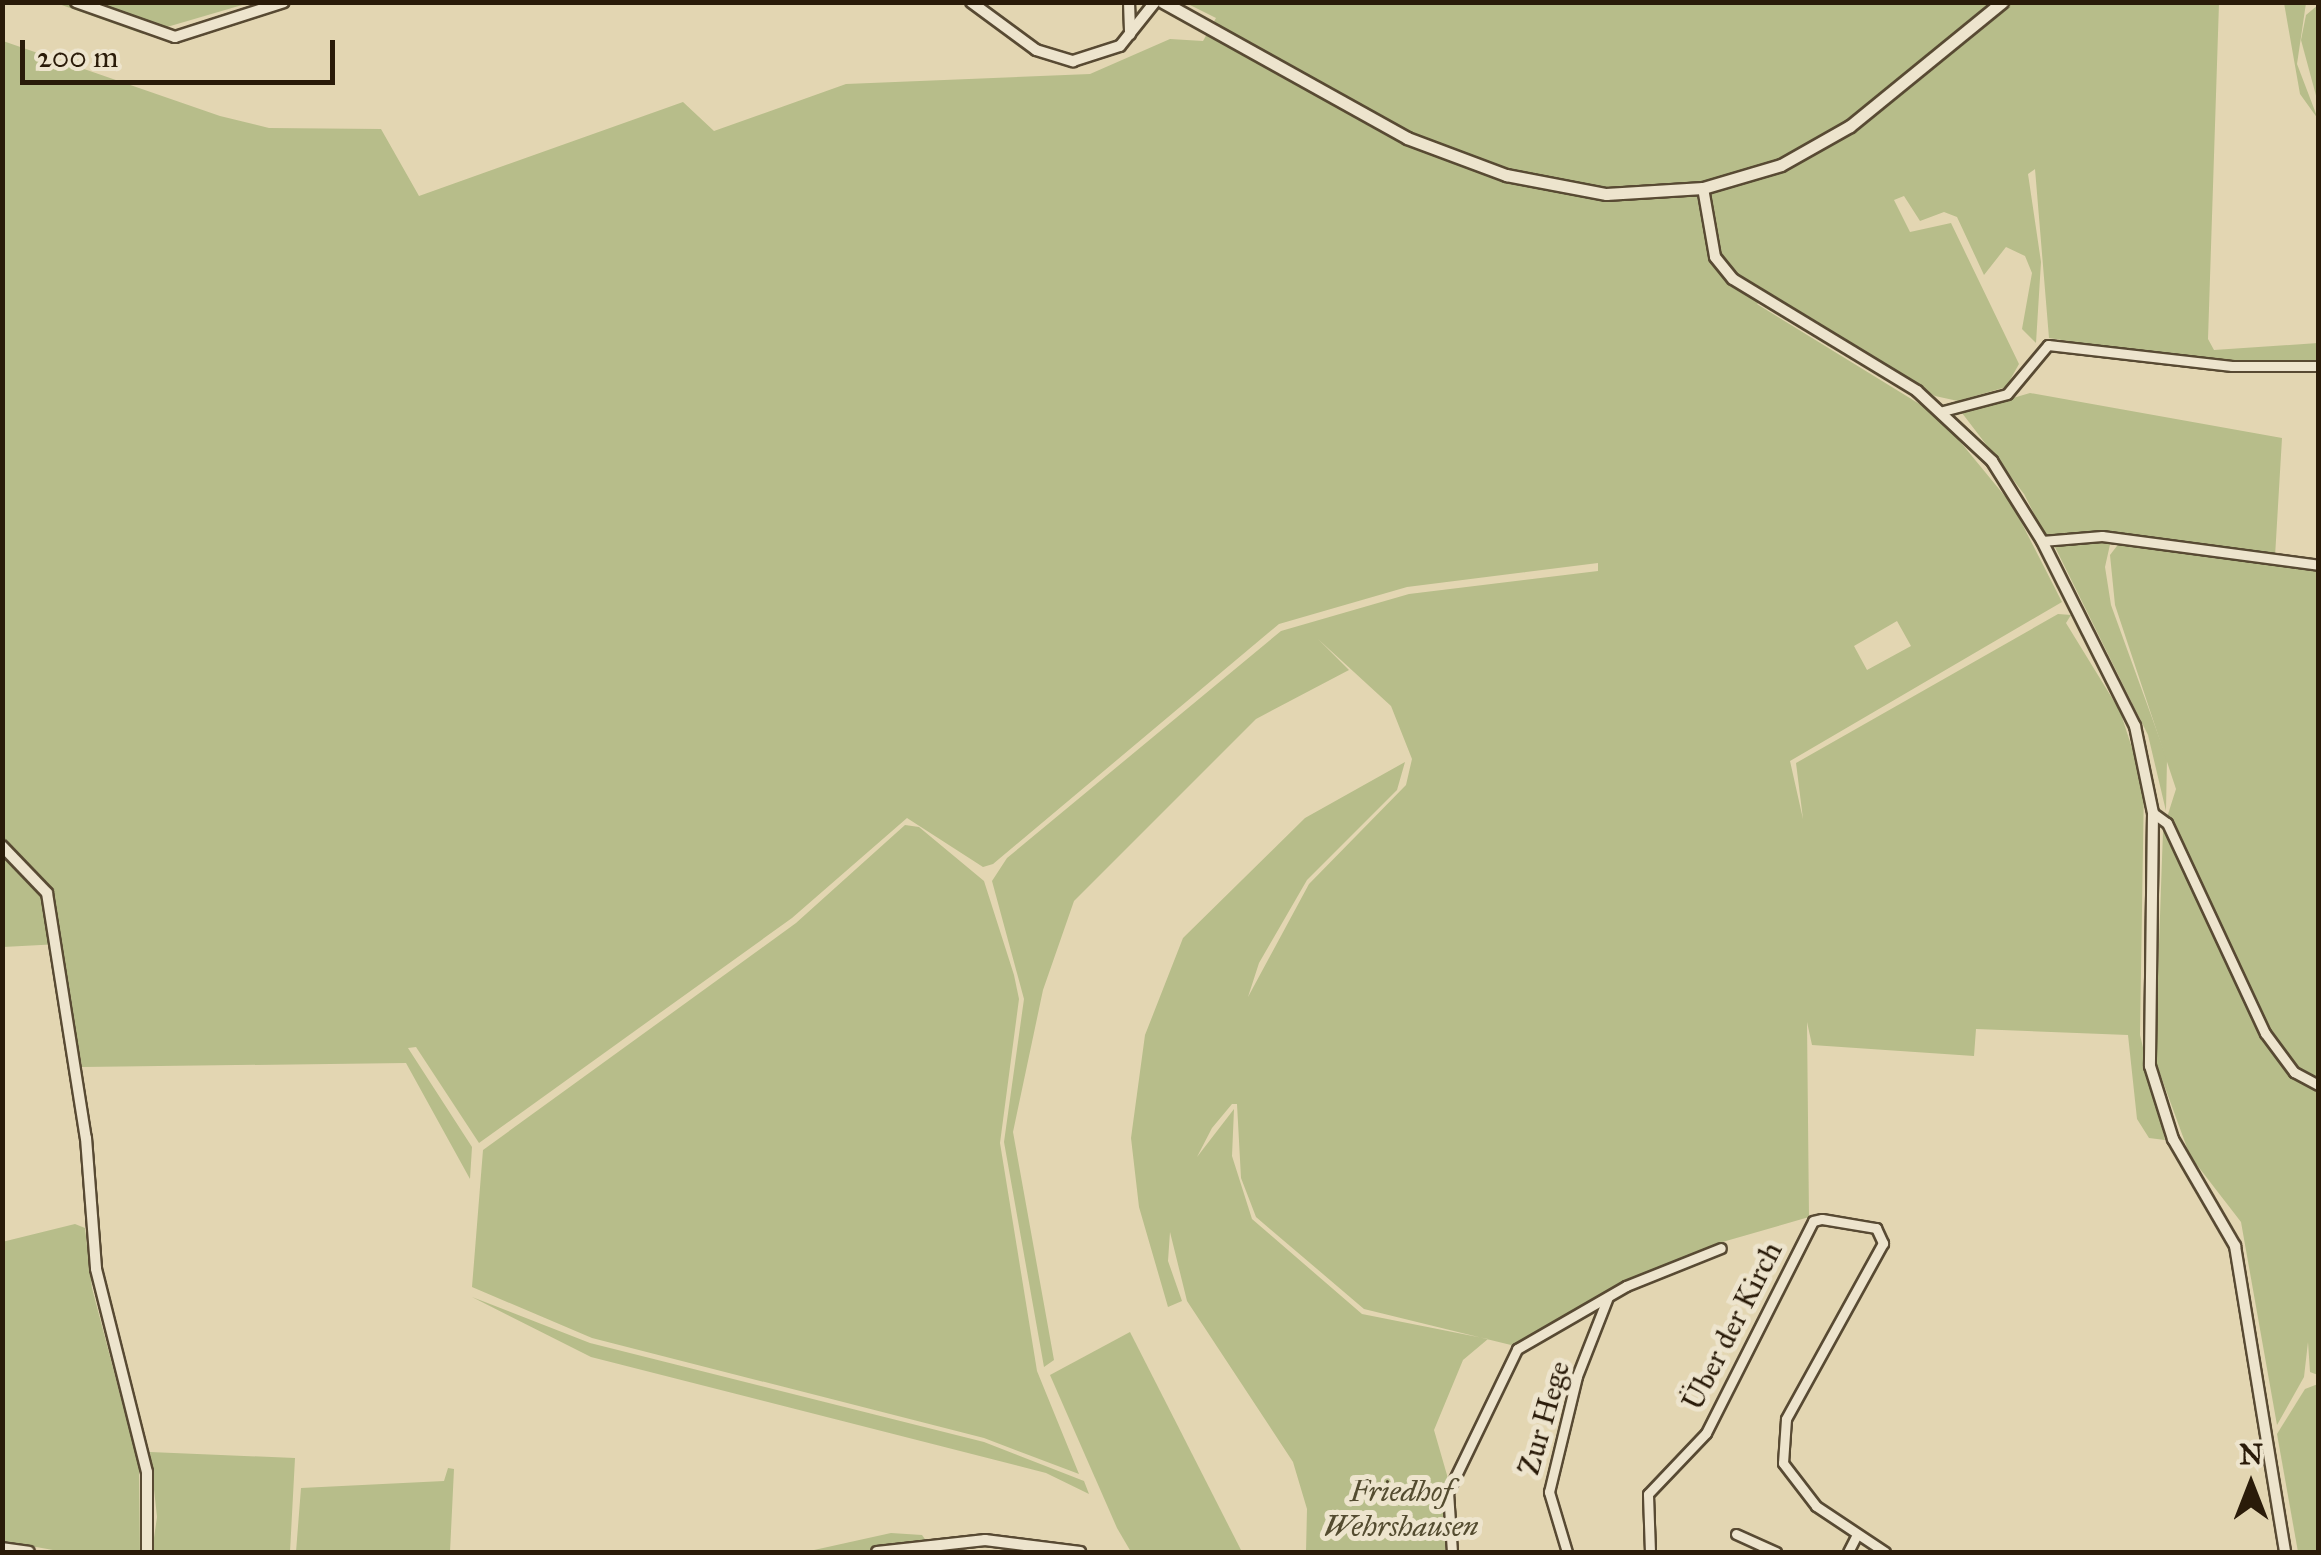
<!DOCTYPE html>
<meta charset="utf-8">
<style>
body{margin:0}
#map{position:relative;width:2321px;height:1555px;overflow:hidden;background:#e3d6b2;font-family:"IM FELL Great Primer",serif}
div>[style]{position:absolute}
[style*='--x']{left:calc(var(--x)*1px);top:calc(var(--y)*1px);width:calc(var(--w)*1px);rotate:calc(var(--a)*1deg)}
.green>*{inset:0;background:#b7bd8a}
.roads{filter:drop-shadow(2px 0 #584a33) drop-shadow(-2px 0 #584a33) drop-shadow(0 2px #584a33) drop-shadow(0 -2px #584a33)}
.minor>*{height:9px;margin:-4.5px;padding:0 4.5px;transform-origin:4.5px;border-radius:4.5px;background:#ede4cd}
.tertiary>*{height:10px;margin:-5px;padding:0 5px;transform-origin:5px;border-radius:5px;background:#ede4cd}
.secondary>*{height:11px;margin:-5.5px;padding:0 5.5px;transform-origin:5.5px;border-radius:5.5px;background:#ede4cd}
span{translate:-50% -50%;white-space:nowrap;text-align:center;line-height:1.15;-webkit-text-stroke:10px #ede4cd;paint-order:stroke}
.street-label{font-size:30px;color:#2a1b09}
.park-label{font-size:30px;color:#544c30;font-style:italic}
.frame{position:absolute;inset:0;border:5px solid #2a1b09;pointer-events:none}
.north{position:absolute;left:2201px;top:1435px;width:100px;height:100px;-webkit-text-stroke:8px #ede4cd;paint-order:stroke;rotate:0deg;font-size:28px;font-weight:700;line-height:40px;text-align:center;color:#2a1b09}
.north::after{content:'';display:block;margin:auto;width:35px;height:45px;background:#2a1b09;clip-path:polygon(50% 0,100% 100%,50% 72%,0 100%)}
.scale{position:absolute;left:20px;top:40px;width:315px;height:45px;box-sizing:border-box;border:5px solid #2a1b09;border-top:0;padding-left:12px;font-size:30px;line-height:35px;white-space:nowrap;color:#2a1b09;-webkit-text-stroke:8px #ede4cd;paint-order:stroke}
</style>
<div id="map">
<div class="green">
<i style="clip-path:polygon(56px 3px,249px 3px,143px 34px)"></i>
<i style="clip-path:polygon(evenodd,1186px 3px,2219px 3px,2208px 339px,2214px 350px,2318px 343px,2318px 361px,2290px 364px,2170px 357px,2049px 338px,2035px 169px,2028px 174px,2041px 262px,2036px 343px,2022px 329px,2032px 273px,2025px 256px,2006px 247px,1984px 275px,1957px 217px,1944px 212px,1920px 221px,1904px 196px,1894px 200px,1910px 232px,1951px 223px,2019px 364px,2006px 387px,1958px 401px,1935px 396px,1768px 297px,1757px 304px,1939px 416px,2013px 506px,2062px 602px,1790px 761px,1803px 819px,1796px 763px,2058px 614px,2071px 615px,2066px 623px,2120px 711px,2144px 785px,2140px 1035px,2165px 1140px,2149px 1138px,2137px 1119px,2128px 1035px,1976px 1029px,1974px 1056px,1812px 1045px,1807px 1022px,1809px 1217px,1719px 1243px,1511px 1345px,1364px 1309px,1256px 1217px,1241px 1178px,1237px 1104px,1232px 1104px,1212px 1128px,1197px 1157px,1234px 1109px,1232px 1156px,1252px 1219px,1362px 1314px,1488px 1339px,1463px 1360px,1434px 1430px,1449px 1482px,1448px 1552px,1306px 1552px,1307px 1509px,1293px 1462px,1187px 1301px,1170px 1232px,1168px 1261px,1182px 1301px,1168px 1307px,1139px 1207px,1131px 1138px,1145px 1035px,1183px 938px,1305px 818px,1405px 762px,1397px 790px,1307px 880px,1259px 963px,1248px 997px,1309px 884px,1406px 785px,1412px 759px,1391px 706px,1318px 639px,1349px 670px,1256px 719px,1074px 901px,1043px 990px,1013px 1132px,1054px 1360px,1044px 1367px,1004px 1142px,1024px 999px,992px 881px,1007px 858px,1281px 631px,1409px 594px,1598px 571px,1598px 563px,1407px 587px,1279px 624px,993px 864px,983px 867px,907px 818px,792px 918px,479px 1143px,416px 1047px,408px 1048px,472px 1147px,470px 1179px,406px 1063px,82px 1067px,60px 944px,3px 947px,3px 41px,220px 116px,269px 128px,381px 129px,419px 196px,683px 102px,714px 131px,846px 84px,1090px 74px,1170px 39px,1203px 41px,1216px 18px,1186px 3px,1897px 621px,1911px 646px,1867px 670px,1854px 646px,1897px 621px)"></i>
<i style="clip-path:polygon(2284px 3px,2306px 3px,2297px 64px,2318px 119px,2300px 94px)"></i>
<i style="clip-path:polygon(2318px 5px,2318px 103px,2301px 40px,2306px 15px)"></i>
<i style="clip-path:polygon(2030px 393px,2282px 438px,2275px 557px,2101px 533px,2046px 537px,2024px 494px,1962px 413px)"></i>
<i style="clip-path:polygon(2111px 540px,2105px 567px,2111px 605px,2167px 759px,2166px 811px,2148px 735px,2053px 543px)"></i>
<i style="clip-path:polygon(2120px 542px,2318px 567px,2318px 1082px,2295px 1068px,2267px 1032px,2201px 905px,2270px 1050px,2302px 1083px,2318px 1084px,2318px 1375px,2310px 1372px,2308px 1342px,2304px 1377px,2277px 1425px,2241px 1222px,2190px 1156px,2155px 1060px,2163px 830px,2176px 789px,2115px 605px,2110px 555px)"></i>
<i style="clip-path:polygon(905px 825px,919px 827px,984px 881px,1014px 975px,1019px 999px,1000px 1143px,1037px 1371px,1079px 1474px,984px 1438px,592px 1338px,472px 1287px,483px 1150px,796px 923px)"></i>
<i style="clip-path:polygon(75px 1224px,85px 1228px,92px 1288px,139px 1467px,140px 1552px,64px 1552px,3px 1541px,2px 1242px)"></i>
<i style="clip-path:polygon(472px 1297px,590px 1343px,984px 1442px,1084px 1481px,1089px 1494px,1046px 1473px,591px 1357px)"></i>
<i style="clip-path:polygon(1130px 1332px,1242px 1552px,1131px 1552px,1117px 1528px,1050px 1375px)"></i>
<i style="clip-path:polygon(2318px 1384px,2318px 1552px,2298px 1552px,2277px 1434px,2305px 1389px)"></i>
<i style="clip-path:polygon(150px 1452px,295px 1458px,290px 1552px,152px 1552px,157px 1517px)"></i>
<i style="clip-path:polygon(448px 1468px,454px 1469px,450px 1552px,296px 1552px,301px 1488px,444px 1481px)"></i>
<i style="clip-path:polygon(891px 1533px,922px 1535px,934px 1552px,805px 1552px)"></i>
</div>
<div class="roads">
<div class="minor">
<i style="--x:1943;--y:411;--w:66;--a:-14.9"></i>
<i style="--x:2007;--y:394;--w:64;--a:-50.1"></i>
<i style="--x:2048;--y:345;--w:185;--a:6.5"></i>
<i style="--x:2232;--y:366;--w:86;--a:0"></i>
<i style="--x:2042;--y:541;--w:60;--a:-4.8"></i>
<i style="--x:2102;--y:536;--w:218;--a:7.6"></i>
<i style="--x:2153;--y:813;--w:17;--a:36"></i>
<i style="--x:2167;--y:823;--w:232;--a:65"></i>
<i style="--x:2265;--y:1033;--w:49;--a:53.4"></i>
<i style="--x:2294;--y:1072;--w:27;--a:28"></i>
<i style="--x:1736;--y:1534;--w:44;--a:24.2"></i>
<i style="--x:1452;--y:1552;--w:60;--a:-93.8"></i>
<i style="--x:1448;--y:1492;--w:159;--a:-64.2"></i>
<i style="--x:1517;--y:1349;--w:126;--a:-30"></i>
<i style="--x:1626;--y:1286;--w:102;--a:-21.8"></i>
<i style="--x:1567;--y:1552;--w:63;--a:-106.7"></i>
<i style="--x:1549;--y:1492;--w:119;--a:-76.4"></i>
<i style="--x:1577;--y:1376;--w:85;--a:-68.6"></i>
<i style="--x:1650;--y:1552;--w:58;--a:-92"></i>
<i style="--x:1648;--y:1494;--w:84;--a:-46.4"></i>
<i style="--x:1706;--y:1433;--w:237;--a:-63.2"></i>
<i style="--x:1813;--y:1221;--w:9;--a:-13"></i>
<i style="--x:1822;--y:1219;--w:55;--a:9.5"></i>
<i style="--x:1876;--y:1228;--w:17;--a:65"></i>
<i style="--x:1883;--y:1243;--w:201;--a:118.9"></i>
<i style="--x:1786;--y:1419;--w:44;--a:93.9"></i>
<i style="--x:1783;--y:1463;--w:54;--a:52.5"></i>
<i style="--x:1816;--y:1506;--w:83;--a:33.7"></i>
<i style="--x:1848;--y:1552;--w:20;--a:-63"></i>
</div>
<div class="tertiary">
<i style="--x:76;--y:2;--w:105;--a:19.5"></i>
<i style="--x:175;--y:37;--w:114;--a:-17.8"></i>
<i style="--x:971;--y:2;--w:81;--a:36.4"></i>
<i style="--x:1036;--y:50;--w:39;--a:17"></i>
<i style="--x:1073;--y:61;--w:49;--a:-17.7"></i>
<i style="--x:1120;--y:46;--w:56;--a:-51.5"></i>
<i style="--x:1129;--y:2;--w:32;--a:88"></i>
<i style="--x:1703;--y:188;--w:70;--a:80.1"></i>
<i style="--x:1715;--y:257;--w:28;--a:51"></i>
<i style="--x:1733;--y:279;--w:215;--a:31.3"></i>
<i style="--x:1917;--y:391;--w:103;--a:43"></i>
<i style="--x:1992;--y:461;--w:94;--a:58"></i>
<i style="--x:2042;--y:541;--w:207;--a:63.3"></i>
<i style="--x:2135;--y:726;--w:89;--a:78.3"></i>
<i style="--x:2153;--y:813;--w:253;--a:90.7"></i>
<i style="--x:2150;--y:1066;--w:77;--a:72.5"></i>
<i style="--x:2173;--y:1139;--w:124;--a:59.9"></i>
<i style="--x:2235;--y:1246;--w:310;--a:80.7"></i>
<i style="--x:2;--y:846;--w:65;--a:46.2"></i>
<i style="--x:47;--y:893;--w:248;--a:81"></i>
<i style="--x:86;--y:1138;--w:131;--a:85.6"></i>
<i style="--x:96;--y:1269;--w:209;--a:75.9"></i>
<i style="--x:147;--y:1472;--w:80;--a:90"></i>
<i style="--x:2;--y:1548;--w:27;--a:8"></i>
<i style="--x:877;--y:1552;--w:109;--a:-6.3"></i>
<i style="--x:985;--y:1540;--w:96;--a:7.2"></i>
</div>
<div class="secondary">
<i style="--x:1163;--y:2;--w:279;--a:29.1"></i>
<i style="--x:1407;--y:138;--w:106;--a:20.5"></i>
<i style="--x:1506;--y:175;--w:102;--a:10.8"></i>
<i style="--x:1606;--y:194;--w:97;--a:-3.5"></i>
<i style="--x:1703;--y:188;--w:81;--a:-16.4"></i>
<i style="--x:1781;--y:165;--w:79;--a:-29.5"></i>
<i style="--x:1850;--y:126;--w:196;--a:-39.2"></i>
</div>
</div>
<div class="street-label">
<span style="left:1732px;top:1326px;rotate:-63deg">Über der Kirch</span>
<span style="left:1544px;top:1418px;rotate:-74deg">Zur Hege</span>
</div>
<div class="park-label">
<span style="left:1401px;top:1508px">Friedhof<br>Wehrshausen</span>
</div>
<div class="frame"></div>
<div class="north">N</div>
<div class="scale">200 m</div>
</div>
